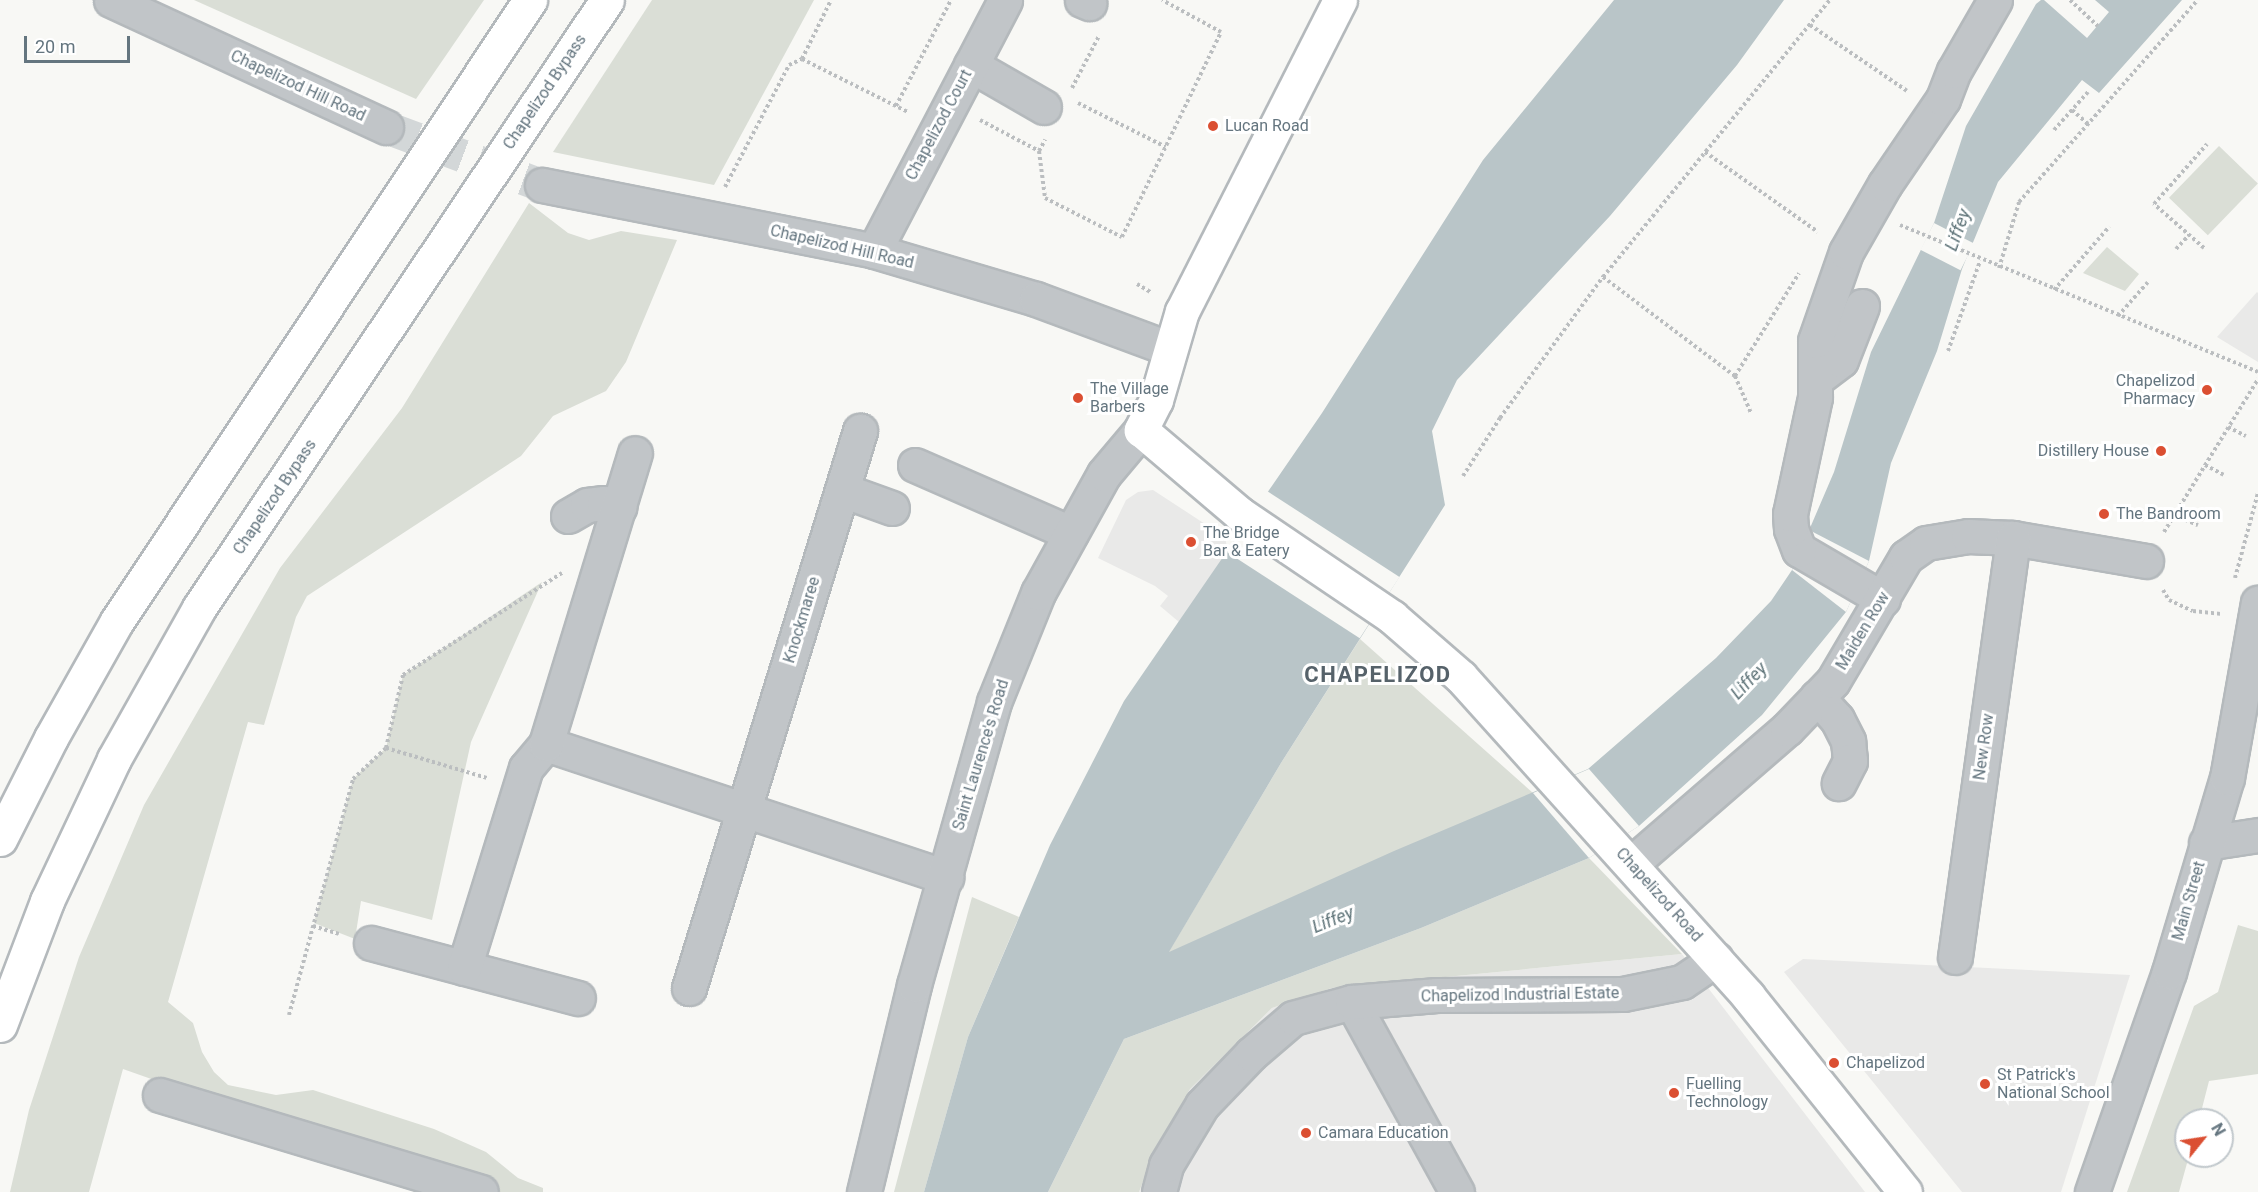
<!DOCTYPE html>
<style>
body{margin:0}
#map{position:relative;width:2258px;height:1192px;overflow:hidden;background:#f8f8f5;font-family:Roboto,sans-serif}
div>[style]{position:absolute}
[style*='--x']{left:calc(var(--x)*1px);top:calc(var(--y)*1px);width:calc(var(--w)*1px);rotate:calc(var(--a)*1deg)}
.built>*{inset:0;background:#e9e9e8}
.green>*{inset:0;background:#daded6;transform-origin:0 0}
.water>*{inset:0;background:#b9c5c8}
.pier>*{inset:0;background:#f8f8f5;transform-origin:0 0}
.minor-tunnel>*{height:33px;margin-top:-16.5px;transform-origin:0;background:repeating-linear-gradient(90deg,#d3d7d8 0 33px,transparent 0 49px)}
.path>*{height:4px;margin-top:-2px;transform-origin:0;background:repeating-linear-gradient(90deg,#bbbec0 0 3px,transparent 0 6px)}
.roads{filter:drop-shadow(2px 0 #b4b9bc) drop-shadow(-2px 0 #b4b9bc) drop-shadow(0 2px #b4b9bc) drop-shadow(0 -2px #b4b9bc)}
.minor>*{height:33px;margin:-16.5px;padding:0 16.5px;transform-origin:16.5px;border-radius:16.5px;background:#c1c5c8}
.major>*{height:33px;margin:-16.5px;padding:0 16.5px;transform-origin:16.5px;border-radius:16.5px;background:#fff}
.dots>*{width:16px;height:16px;translate:-50% -50%;box-sizing:border-box;border:3px solid #fff;border-radius:50%}
span{translate:-50% -50%;white-space:nowrap;text-align:center;line-height:1.15;-webkit-text-stroke:6px #fff;paint-order:stroke}
.street-label{font-size:16px;color:#64757f}
.poi-label{font-size:16px;color:#64757f}
.left{translate:0 -50%;text-align:left}
.right{translate:-100% -50%;text-align:right}
.water-label{font-size:18px;color:#5f7479;font-style:italic}
.district-label{font-size:22px;color:#56626a;font-weight:700;letter-spacing:1.5px}
.north{position:absolute;left:2174px;top:1108px;width:60px;height:60px;box-sizing:border-box;background:#fff;border:2px solid #c1c8cc;border-radius:50%;rotate:60deg;font-size:16px;font-weight:700;line-height:24px;text-align:center;color:#64757f}
.north::after{content:'';display:block;margin:auto;width:21px;height:27px;background:#db4f32;clip-path:polygon(50% 0,100% 100%,50% 72%,0 100%)}
.scale{position:absolute;left:24px;top:36px;width:106px;height:27px;box-sizing:border-box;border:3px solid #64757f;border-top:0;padding-left:8px;font-size:18px;line-height:21px;white-space:nowrap;color:#64757f;-webkit-text-stroke:4px #fff;paint-order:stroke}
</style>
<div id="map">
<div class="built">
<i style="clip-path:polygon(2257px 292px,2258px 293px,2258px 362px,2217px 337px)"></i>
<i style="clip-path:polygon(1153px 490px,1225px 537px,1228px 553px,1179px 622px,1160px 606px,1168px 596px,1155px 586px,1098px 558px,1126px 500px,1138px 492px)"></i>
<i style="clip-path:polygon(1682px 954px,1865px 1192px,1139px 1192px,1152px 1159px,1190px 1088px,1272px 1008px,1332px 988px)"></i>
<i style="clip-path:polygon(1803px 959px,2130px 975px,2061px 1192px,1962px 1192px,1784px 972px)"></i>
</div>
<div class="green">
<i style="clip-path:polygon(194px 0,484px 0,416px 99px)"></i>
<i style="clip-path:polygon(652px 0,814px 0,714px 185px,553px 152px)"></i>
<i style="left:2219px;top:146px;width:54px;height:72px;rotate:44deg"></i>
<i style="clip-path:polygon(529px 203px,568px 233px,589px 240px,621px 231px,677px 240px,626px 362px,606px 391px,553px 416px,521px 456px,307px 596px,296px 617px,264px 725px,248px 722px,168px 1002px,193px 1023px,202px 1052px,214px 1072px,228px 1085px,276px 1095px,313px 1090px,434px 1129px,486px 1152px,518px 1178px,543px 1188px,543px 1192px,496px 1192px,279px 1124px,123px 1069px,89px 1192px,10px 1192px,29px 1110px,79px 957px,144px 805px,280px 568px,402px 408px)"></i>
<i style="clip-path:polygon(2107px 247px,2139px 274px,2125px 291px,2083px 273px)"></i>
<i style="clip-path:polygon(542px 582px,471px 742px,432px 920px,361px 901px,355px 939px,314px 923px,353px 779px,386px 748px,403px 675px)"></i>
<i style="clip-path:polygon(1360px 639px,1533px 793px,1168px 953px,1281px 763px)"></i>
<i style="clip-path:polygon(1589px 858px,1682px 954px,1332px 988px,1272px 1008px,1190px 1089px,1152px 1159px,1139px 1192px,1048px 1192px,1124px 1039px,1421px 928px)"></i>
<i style="clip-path:polygon(972px 897px,1019px 917px,968px 1037px,924px 1192px,894px 1192px)"></i>
<i style="clip-path:polygon(2238px 925px,2258px 931px,2258px 1074px,2209px 1081px,2199px 1120px,2186px 1120px,2186px 1156px,2189px 1156px,2179px 1192px,2127px 1192px,2194px 1006px,2218px 992px)"></i>
</div>
<div class="water">
<i style="clip-path:polygon(1614px 0,1784px 0,1737px 65px,1610px 216px,1457px 380px,1432px 431px,1445px 505px,1281px 763px,1169px 952px,1394px 851px,1588px 769px,1716px 658px,1771px 601px,1792px 570px,1834px 472px,1871px 352px,1934px 223px,1966px 126px,2036px 4px,2041px 0,2182px 0,2099px 93px,2082px 80px,1998px 182px,1962px 269px,1937px 351px,1891px 463px,1869px 561px,1846px 612px,1762px 715px,1639px 826px,1589px 858px,1421px 928px,1124px 1039px,1048px 1192px,924px 1192px,968px 1037px,1050px 845px,1124px 701px,1322px 413px,1483px 160px)"></i>
</div>
<div class="pier">
<i style="clip-path:polygon(2044px 0,2095px 0,2109px 12px,2087px 38px)"></i>
<i style="left:1934px;top:223px;width:45px;height:30px;rotate:27deg"></i>
<i style="left:1267px;top:491px;width:158px;height:73px;rotate:33deg"></i>
<i style="clip-path:polygon(1811px 531px,1869px 561px,1846px 612px,1792px 570px)"></i>
<i style="clip-path:polygon(1589px 769px,1639px 826px,1589px 858px,1533px 793px)"></i>
</div>
<div class="minor-tunnel">
<i style="--x:386;--y:127;--w:166;--a:20.4"></i>
</div>
<div class="path">
<i style="--x:2070;--y:0;--w:38;--a:43"></i>
<i style="--x:1810;--y:25;--w:117;--a:34.2"></i>
<i style="--x:802;--y:59;--w:119;--a:26.6"></i>
<i style="--x:1072;--y:88;--w:59;--a:-62.6"></i>
<i style="--x:1078;--y:103;--w:98;--a:26.6"></i>
<i style="--x:896;--y:106;--w:119;--a:-62.6"></i>
<i style="--x:2072;--y:110;--w:21;--a:41"></i>
<i style="--x:980;--y:120;--w:67;--a:27.7"></i>
<i style="--x:1039;--y:151;--w:13;--a:-61"></i>
<i style="--x:2054;--y:130;--w:51;--a:-48.2"></i>
<i style="--x:1039;--y:151;--w:47;--a:82.7"></i>
<i style="--x:1045;--y:198;--w:86;--a:26.9"></i>
<i style="--x:1122;--y:237;--w:228;--a:-64.2"></i>
<i style="--x:1221;--y:32;--w:67;--a:-151.5"></i>
<i style="--x:1705;--y:152;--w:138;--a:35.3"></i>
<i style="--x:725;--y:187;--w:138;--a:-62.3"></i>
<i style="--x:789;--y:65;--w:14;--a:-25"></i>
<i style="--x:802;--y:59;--w:66;--a:-63.8"></i>
<i style="--x:1900;--y:225;--w:387;--a:22.3"></i>
<i style="--x:2204;--y:248;--w:67;--a:-138.7"></i>
<i style="--x:2154;--y:204;--w:80;--a:-48.5"></i>
<i style="--x:2176;--y:249;--w:19;--a:-47"></i>
<i style="--x:1999;--y:268;--w:69;--a:-73.1"></i>
<i style="--x:2019;--y:202;--w:270;--a:-48.5"></i>
<i style="--x:1603;--y:277;--w:165;--a:36.9"></i>
<i style="--x:1735;--y:376;--w:121;--a:-58.1"></i>
<i style="--x:1137;--y:284;--w:17;--a:31"></i>
<i style="--x:2054;--y:290;--w:84;--a:-48.9"></i>
<i style="--x:2118;--y:316;--w:45;--a:-48.6"></i>
<i style="--x:1948;--y:351;--w:96;--a:-70.4"></i>
<i style="--x:1735;--y:376;--w:40;--a:66.6"></i>
<i style="--x:2228;--y:427;--w:20;--a:27"></i>
<i style="--x:2205;--y:465;--w:21;--a:28"></i>
<i style="--x:1463;--y:476;--w:69;--a:-57.5"></i>
<i style="--x:1500;--y:418;--w:175;--a:-53.9"></i>
<i style="--x:1603;--y:277;--w:358;--a:-50.7"></i>
<i style="--x:2174;--y:515;--w:26;--a:23"></i>
<i style="--x:2164;--y:532;--w:180;--a:-58.4"></i>
<i style="--x:2235;--y:578;--w:88;--a:-74.9"></i>
<i style="--x:2163;--y:590;--w:12;--a:59"></i>
<i style="--x:2169;--y:600;--w:26;--a:25"></i>
<i style="--x:2193;--y:611;--w:30;--a:6"></i>
<i style="--x:386;--y:748;--w:105;--a:16.5"></i>
<i style="--x:313;--y:926;--w:27;--a:17"></i>
<i style="--x:289;--y:1015;--w:245;--a:-74.8"></i>
<i style="--x:353;--y:779;--w:45;--a:-43.2"></i>
<i style="--x:386;--y:748;--w:75;--a:-76.9"></i>
<i style="--x:403;--y:675;--w:189;--a:-32.7"></i>
</div>
<div class="roads">
<div class="minor">
<i style="--x:111;--y:0;--w:303;--a:24.8"></i>
<i style="--x:1082;--y:0;--w:8;--a:23"></i>
<i style="--x:971;--y:65;--w:84;--a:29.9"></i>
<i style="--x:542;--y:185;--w:338;--a:11.2"></i>
<i style="--x:874;--y:251;--w:169;--a:16.5"></i>
<i style="--x:1036;--y:299;--w:141;--a:20.4"></i>
<i style="--x:874;--y:251;--w:283;--a:-62.4"></i>
<i style="--x:1816;--y:379;--w:31;--a:-37"></i>
<i style="--x:1841;--y:360;--w:58;--a:-68.7"></i>
<i style="--x:915;--y:465;--w:170;--a:23.6"></i>
<i style="--x:842;--y:490;--w:53;--a:19.8"></i>
<i style="--x:568;--y:516;--w:22;--a:-30"></i>
<i style="--x:587;--y:505;--w:17;--a:-7"></i>
<i style="--x:604;--y:503;--w:16;--a:14"></i>
<i style="--x:1883;--y:599;--w:97;--a:-149.7"></i>
<i style="--x:1799;--y:550;--w:22;--a:-111"></i>
<i style="--x:1791;--y:529;--w:15;--a:-94"></i>
<i style="--x:1790;--y:514;--w:120;--a:-77.9"></i>
<i style="--x:1815;--y:397;--w:56;--a:-90"></i>
<i style="--x:1815;--y:341;--w:94;--a:-70.8"></i>
<i style="--x:1846;--y:252;--w:78;--a:-60.2"></i>
<i style="--x:1885;--y:184;--w:103;--a:-55.7"></i>
<i style="--x:1943;--y:99;--w:30;--a:-69"></i>
<i style="--x:1954;--y:71;--w:82;--a:-60"></i>
<i style="--x:1817;--y:697;--w:30;--a:48"></i>
<i style="--x:1837;--y:719;--w:25;--a:63"></i>
<i style="--x:1848;--y:741;--w:20;--a:84"></i>
<i style="--x:1850;--y:761;--w:25;--a:117"></i>
<i style="--x:546;--y:744;--w:422;--a:18.4"></i>
<i style="--x:2206;--y:843;--w:53;--a:-8.7"></i>
<i style="--x:1631;--y:864;--w:206;--a:-40.9"></i>
<i style="--x:1787;--y:729;--w:66;--a:-46.2"></i>
<i style="--x:1833;--y:681;--w:144;--a:-59.5"></i>
<i style="--x:1906;--y:557;--w:24;--a:-35"></i>
<i style="--x:1926;--y:543;--w:43;--a:-9.5"></i>
<i style="--x:1968;--y:536;--w:45;--a:2.5"></i>
<i style="--x:2013;--y:538;--w:135;--a:9.8"></i>
<i style="--x:371;--y:943;--w:214;--a:14.9"></i>
<i style="--x:1955;--y:957;--w:423;--a:-82.1"></i>
<i style="--x:464;--y:968;--w:209;--a:-72.8"></i>
<i style="--x:526;--y:768;--w:31;--a:-50"></i>
<i style="--x:546;--y:744;--w:304;--a:-73"></i>
<i style="--x:689;--y:988;--w:583;--a:-72.93"></i>
<i style="--x:1352;--y:1002;--w:217;--a:61.1"></i>
<i style="--x:160;--y:1095;--w:335;--a:16.8"></i>
<i style="--x:864;--y:1192;--w:213;--a:-76.4"></i>
<i style="--x:914;--y:985;--w:294;--a:-74.2"></i>
<i style="--x:994;--y:702;--w:118;--a:-68"></i>
<i style="--x:1038;--y:593;--w:136;--a:-61"></i>
<i style="--x:1104;--y:474;--w:57;--a:-49.9"></i>
<i style="--x:1159;--y:1192;--w:28;--a:-75"></i>
<i style="--x:1166;--y:1165;--w:70;--a:-59"></i>
<i style="--x:1202;--y:1105;--w:71;--a:-46.1"></i>
<i style="--x:1251;--y:1054;--w:55;--a:-40.6"></i>
<i style="--x:1293;--y:1018;--w:61;--a:-15.2"></i>
<i style="--x:1352;--y:1002;--w:85;--a:-4.7"></i>
<i style="--x:1437;--y:995;--w:186;--a:-0.3"></i>
<i style="--x:1623;--y:994;--w:60;--a:-11.5"></i>
<i style="--x:1682;--y:982;--w:41;--a:-34.1"></i>
<i style="--x:2092;--y:1192;--w:233;--a:-70.7"></i>
<i style="--x:2169;--y:972;--w:202;--a:-73.4"></i>
<i style="--x:2227;--y:778;--w:178;--a:-80"></i>
</div>
<div class="major">
<i style="--x:1340;--y:0;--w:349;--a:116.9"></i>
<i style="--x:1182;--y:311;--w:93;--a:106.3"></i>
<i style="--x:1156;--y:400;--w:34;--a:117"></i>
<i style="--x:1141;--y:430;--w:130;--a:40.3"></i>
<i style="--x:1240;--y:514;--w:184;--a:34.1"></i>
<i style="--x:1392;--y:617;--w:91;--a:41"></i>
<i style="--x:1461;--y:677;--w:429;--a:48"></i>
<i style="--x:1748;--y:996;--w:251;--a:51.3"></i>
<i style="--x:0;--y:839;--w:113;--a:-63.2"></i>
<i style="--x:51;--y:738;--w:134;--a:-60.6"></i>
<i style="--x:117;--y:621;--w:746;--a:-56.37"></i>
<i style="--x:0;--y:1025;--w:133;--a:-69.2"></i>
<i style="--x:47;--y:901;--w:157;--a:-64.7"></i>
<i style="--x:114;--y:759;--w:173;--a:-60.6"></i>
<i style="--x:199;--y:608;--w:732;--a:-56.14"></i>
</div>
</div>
<div class="dots">
<i style="left:1213px;top:126px;background:#db4f32"></i>
<i style="left:2207px;top:390px;background:#db4f32"></i>
<i style="left:1078px;top:398px;background:#db4f32"></i>
<i style="left:2161px;top:451px;background:#db4f32"></i>
<i style="left:2104px;top:514px;background:#db4f32"></i>
<i style="left:1191px;top:542px;background:#db4f32"></i>
<i style="left:1834px;top:1063px;background:#db4f32"></i>
<i style="left:1985px;top:1084px;background:#db4f32"></i>
<i style="left:1674px;top:1093px;background:#db4f32"></i>
<i style="left:1306px;top:1133px;background:#db4f32"></i>
</div>
<div class="street-label">
<span style="left:298px;top:86px;rotate:25deg">Chapelizod Hill Road</span>
<span style="left:545px;top:92px;rotate:-56deg">Chapelizod Bypass</span>
<span style="left:939px;top:125px;rotate:-62deg">Chapelizod Court</span>
<span style="left:842px;top:247px;rotate:13deg">Chapelizod Hill Road</span>
<span style="left:275px;top:497px;rotate:-56deg">Chapelizod Bypass</span>
<span style="left:802px;top:620px;rotate:-73deg">Knockmaree</span>
<span style="left:1863px;top:631px;rotate:-59deg">Maiden Row</span>
<span style="left:1984px;top:747px;rotate:-82deg">New Row</span>
<span style="left:981px;top:755px;rotate:-73deg">Saint Laurence's Road</span>
<span style="left:1659px;top:895px;rotate:48deg">Chapelizod Road</span>
<span style="left:2189px;top:901px;rotate:-74deg">Main Street</span>
<span style="left:1520px;top:995px;rotate:-1deg">Chapelizod Industrial Estate</span>
</div>
<div class="poi-label">
<span class="left" style="left:1225px;top:126px">Lucan Road</span>
<span class="right" style="left:2195px;top:390px">Chapelizod<br>Pharmacy</span>
<span class="left" style="left:1090px;top:398px">The Village<br>Barbers</span>
<span class="right" style="left:2149px;top:451px">Distillery House</span>
<span class="left" style="left:2116px;top:514px">The Bandroom</span>
<span class="left" style="left:1203px;top:542px">The Bridge<br>Bar &amp; Eatery</span>
<span class="left" style="left:1846px;top:1063px">Chapelizod</span>
<span class="left" style="left:1997px;top:1084px">St Patrick's<br>National School</span>
<span class="left" style="left:1686px;top:1093px">Fuelling<br>Technology</span>
<span class="left" style="left:1318px;top:1133px">Camara Education</span>
</div>
<div class="water-label">
<span style="left:1958px;top:230px;rotate:-70deg">Liffey</span>
<span style="left:1749px;top:681px;rotate:-46deg">Liffey</span>
<span style="left:1333px;top:920px;rotate:-22deg">Liffey</span>
</div>
<div class="district-label">
<span style="left:1378px;top:675px">CHAPELIZOD</span>
</div>
<div class="north">N</div>
<div class="scale">20 m</div>
</div>
